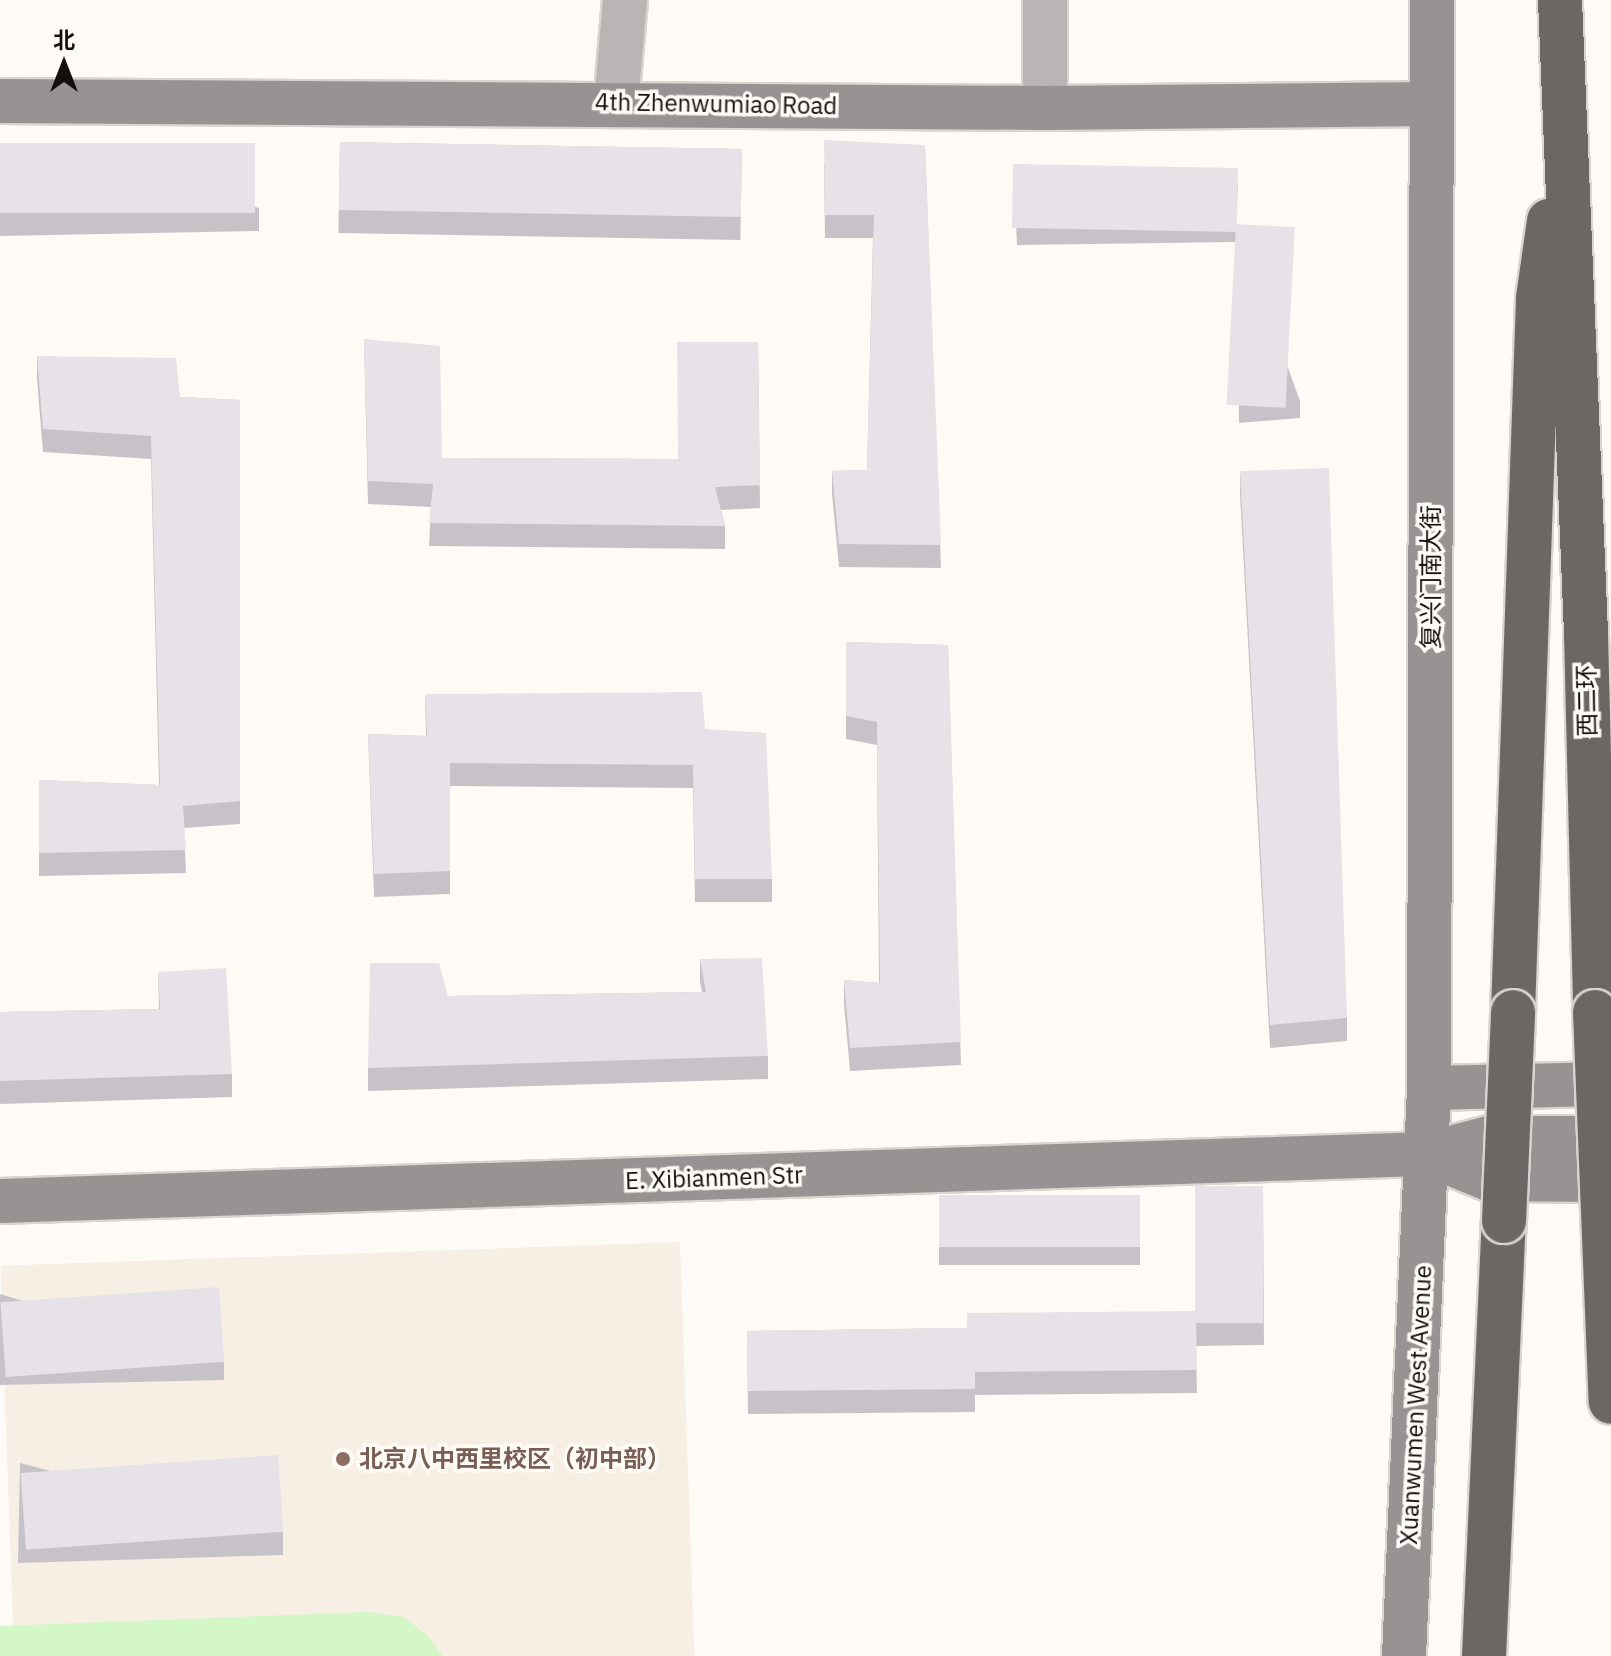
<!DOCTYPE html>
<meta charset="utf-8">
<style>
body{margin:0}
#map{position:relative;width:1611px;height:1656px;overflow:hidden;background:#fefbf6;font-family:"IBM Plex Sans","Noto Sans SC",sans-serif}
div>[style]{position:absolute}
[style*='--x']{left:calc(var(--x)*1px);top:calc(var(--y)*1px);width:calc(var(--w)*1px);rotate:calc(var(--a)*1deg)}
.built>*{inset:0;background:#f7efe3;transform-origin:0 0}
.green>*{inset:0;background:#d4f7c8}
.roads{filter:drop-shadow(2px 0 #d8d6d1) drop-shadow(-2px 0 #d8d6d1) drop-shadow(0 2px #d8d6d1) drop-shadow(0 -2px #d8d6d1)}
.street>*{height:44px;margin:-22px;padding:0 22px;transform-origin:22px;border-radius:22px;background:#b8b5b4}
.secondary>*{height:44px;margin:-22px;padding:0 22px;transform-origin:22px;border-radius:22px;background:#989392}
.highway>*{height:44px;margin:-22px;padding:0 22px;transform-origin:22px;border-radius:22px;background:#6c6665}
.bridges{filter:drop-shadow(2px 0 #d8d6d1) drop-shadow(-2px 0 #d8d6d1) drop-shadow(0 2px #d8d6d1) drop-shadow(0 -2px #d8d6d1)}
.highway-bridge>*{height:44px;margin:-22px;padding:0 22px;transform-origin:22px;border-radius:22px;background:#6c6665}
.wall>*{inset:0;background:#c7c2c7;transform-origin:0 0}
.building>*{inset:0;background:#e7e2e7;transform-origin:0 0}
.dots>*{width:22px;height:22px;translate:-50% -50%;box-sizing:border-box;border:4px solid #fefbf6;border-radius:50%}
span{translate:-50% -50%;white-space:nowrap;text-align:center;line-height:1.15;-webkit-text-stroke:7px #fefbf6;paint-order:stroke}
.street-label{font-size:24px;color:#12110f}
.education-label{font-size:24px;color:#785e54;font-weight:700}
.left{translate:0 -50%;text-align:left}
.north{position:absolute;left:24px;top:24px;width:80px;height:80px;-webkit-text-stroke:6px #fefbf6;paint-order:stroke;rotate:0deg;font-size:22px;font-weight:700;line-height:32px;text-align:center;color:#12110f}
.north::after{content:'';display:block;margin:auto;width:28px;height:36px;background:#12110f;clip-path:polygon(50% 0,100% 100%,50% 72%,0 100%)}
</style>
<div id="map">
<div class="built">
<i style="left:680px;top:1242px;width:414px;height:680px;rotate:88deg"></i>
</div>
<div class="green">
<i style="clip-path:polygon(368px 1612px,404px 1617px,428px 1636px,443px 1656px,0 1656px,0 1626px)"></i>
</div>
<div class="roads">
<div class="street">
<i style="--x:616;--y:103;--w:103;--a:-85"></i>
<i style="--x:1045;--y:108;--w:108;--a:-90"></i>
</div>
<div class="secondary">
<i style="--x:0;--y:101;--w:1045;--a:0.38"></i>
<i style="--x:1045;--y:108;--w:387;--a:-0.6"></i>
<i style="--x:1429;--y:1088;--w:182;--a:-1.3"></i>
<i style="--x:1428;--y:1154;--w:66;--a:22.3"></i>
<i style="--x:1489;--y:1179;--w:122;--a:0.5"></i>
<i style="--x:0;--y:1201;--w:1429;--a:-1.89"></i>
<i style="--x:1428;--y:1154;--w:63;--a:-14.7"></i>
<i style="--x:1489;--y:1138;--w:122;--a:0"></i>
<i style="--x:1404;--y:1656;--w:569;--a:-87.48"></i>
<i style="--x:1429;--y:1088;--w:1088;--a:-89.84"></i>
</div>
<div class="highway">
<i style="--x:1560;--y:0;--w:635;--a:87.65"></i>
<i style="--x:1586;--y:634;--w:378;--a:88.6"></i>
<i style="--x:1513;--y:1012;--w:714;--a:-87.99"></i>
<i style="--x:1538;--y:298;--w:78;--a:-81.9"></i>
<i style="--x:1484;--y:1656;--w:435;--a:-87.4"></i>
</div>
</div>
<div class="bridges">
<div class="highway-bridge">
<i style="--x:1595;--y:1012;--w:390;--a:87.7"></i>
<i style="--x:1504;--y:1221;--w:209;--a:-87.5"></i>
</div>
</div>
<div class="wall">
<i style="left:340px;top:142px;width:402px;height:91px;rotate:1deg"></i>
<i style="clip-path:polygon(0 143px,259px 208px,259px 231px,0 236px)"></i>
<i style="clip-path:polygon(925px 145px,941px 568px,839px 567px,832px 494px,832px 471px,867px 470px,873px 238px,825px 238px,824px 163px)"></i>
<i style="clip-path:polygon(1013px 164px,1238px 184px,1236px 224px,1300px 401px,1300px 418px,1239px 423px,1236px 242px,1017px 245px)"></i>
<i style="clip-path:polygon(364px 339px,442px 458px,678px 459px,758px 342px,760px 508px,721px 510px,725px 526px,725px 549px,429px 546px,431px 507px,368px 504px)"></i>
<i style="clip-path:polygon(37px 356px,180px 397px,240px 400px,240px 824px,184px 828px,186px 873px,39px 876px,39px 780px,159px 785px,151px 459px,43px 452px,37px 379px)"></i>
<i style="clip-path:polygon(1240px 471px,1347px 1018px,1347px 1041px,1270px 1048px,1240px 494px)"></i>
<i style="clip-path:polygon(846px 642px,948px 645px,961px 1065px,850px 1071px,844px 1004px,844px 980px,879px 983px,877px 745px,846px 739px)"></i>
<i style="clip-path:polygon(425px 694px,705px 729px,772px 879px,772px 902px,695px 902px,693px 788px,450px 786px,450px 894px,374px 897px,368px 734px,426px 736px)"></i>
<i style="clip-path:polygon(700px 959px,768px 1056px,768px 1079px,368px 1091px,368px 1068px,448px 996px,702px 992px,700px 982px)"></i>
<i style="clip-path:polygon(158px 972px,232px 1074px,232px 1097px,0 1104px,0 1012px,159px 1009px)"></i>
<i style="clip-path:polygon(1263px 1186px,1264px 1345px,1196px 1346px,1197px 1393px,975px 1395px,975px 1412px,748px 1414px,747px 1331px,967px 1328px,1196px 1311px)"></i>
<i style="left:1140px;top:1195px;width:70px;height:201px;rotate:90deg"></i>
<i style="clip-path:polygon(0 1294px,224px 1362px,224px 1380px,0 1385px)"></i>
<i style="clip-path:polygon(20px 1463px,283px 1532px,283px 1555px,18px 1563px)"></i>
</div>
<div class="building">
<i style="clip-path:polygon(824px 140px,925px 145px,941px 545px,839px 544px,832px 471px,867px 470px,874px 215px,825px 215px)"></i>
<i style="left:340px;top:142px;width:402px;height:68px;rotate:1deg"></i>
<i style="left:0;top:143px;width:255px;height:70px"></i>
<i style="left:1013px;top:164px;width:225px;height:64px;rotate:1deg"></i>
<i style="left:1236px;top:224px;width:59px;height:181px;rotate:3deg"></i>
<i style="clip-path:polygon(364px 339px,440px 346px,442px 458px,678px 459px,677px 342px,758px 342px,760px 485px,715px 487px,725px 526px,429px 523px,433px 484px,368px 481px)"></i>
<i style="clip-path:polygon(37px 356px,176px 358px,180px 397px,240px 400px,240px 801px,183px 806px,186px 850px,39px 853px,39px 780px,160px 785px,151px 436px,43px 429px)"></i>
<i style="clip-path:polygon(1329px 468px,1347px 1018px,1270px 1025px,1240px 471px)"></i>
<i style="clip-path:polygon(846px 642px,948px 645px,961px 1042px,850px 1048px,844px 980px,880px 983px,877px 722px,846px 716px)"></i>
<i style="clip-path:polygon(702px 692px,705px 729px,766px 733px,772px 879px,695px 879px,693px 765px,450px 763px,450px 871px,374px 874px,368px 734px,427px 736px,425px 694px)"></i>
<i style="clip-path:polygon(762px 958px,768px 1056px,368px 1068px,370px 963px,439px 963px,448px 996px,706px 992px,700px 959px)"></i>
<i style="clip-path:polygon(226px 968px,232px 1074px,0 1081px,0 1012px,160px 1009px,158px 972px)"></i>
<i style="left:1195px;top:1186px;width:68px;height:137px"></i>
<i style="left:1140px;top:1195px;width:52px;height:201px;rotate:90deg"></i>
<i style="left:219px;top:1287px;width:75px;height:219px;rotate:86deg"></i>
<i style="clip-path:polygon(1196px 1311px,1197px 1370px,975px 1372px,975px 1389px,748px 1391px,747px 1331px,967px 1328px,967px 1313px)"></i>
<i style="left:278px;top:1455px;width:77px;height:258px;rotate:86deg"></i>
</div>
<div class="dots">
<i style="left:343px;top:1459px;background:#8d6e63"></i>
</div>
<div class="street-label">
<span style="left:716px;top:104px;rotate:1deg">4th Zhenwumiao Road</span>
<span style="left:1431px;top:577px;rotate:-90deg">复兴门南大街</span>
<span style="left:1587px;top:701px;rotate:-91deg">西二环</span>
<span style="left:714px;top:1178px;rotate:-2deg">E. Xibianmen Str</span>
<span style="left:1416px;top:1405px;rotate:-87deg">Xuanwumen West Avenue</span>
</div>
<div class="education-label">
<span class="left" style="left:359px;top:1459px">北京八中西里校区（初中部）</span>
</div>
<div class="north">北</div>
</div>
